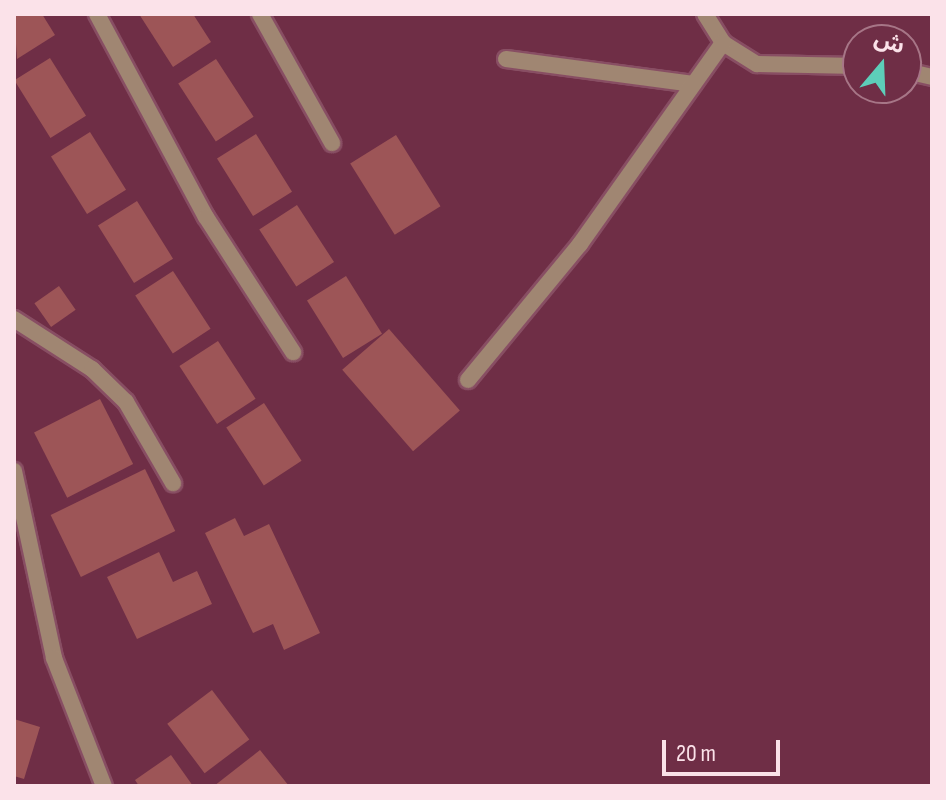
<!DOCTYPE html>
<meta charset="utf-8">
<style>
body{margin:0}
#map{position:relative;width:946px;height:800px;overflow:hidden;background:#6f2e46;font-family:"Sofia Sans Condensed","Noto Sans Arabic",sans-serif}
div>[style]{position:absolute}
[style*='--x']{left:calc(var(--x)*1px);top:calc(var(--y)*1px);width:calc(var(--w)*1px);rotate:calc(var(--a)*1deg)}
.building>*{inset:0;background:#9d5557;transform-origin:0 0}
.roads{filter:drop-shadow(2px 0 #884e63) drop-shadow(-2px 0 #884e63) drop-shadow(0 2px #884e63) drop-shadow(0 -2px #884e63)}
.minor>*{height:16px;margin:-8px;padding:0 8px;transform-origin:8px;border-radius:8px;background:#a08672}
span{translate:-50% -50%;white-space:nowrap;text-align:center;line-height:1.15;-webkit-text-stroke:6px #6f2e46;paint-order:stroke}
.frame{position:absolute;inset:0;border:16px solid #fbe2e9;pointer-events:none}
.north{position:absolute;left:842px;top:24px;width:80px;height:80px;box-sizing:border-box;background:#6f2e46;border:2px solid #a77687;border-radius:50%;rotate:19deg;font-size:22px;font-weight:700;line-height:32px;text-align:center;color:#fbe2e9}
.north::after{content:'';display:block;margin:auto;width:28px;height:36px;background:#5dceb9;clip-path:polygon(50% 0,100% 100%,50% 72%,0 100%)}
.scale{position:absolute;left:662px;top:740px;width:118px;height:36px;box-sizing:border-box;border:4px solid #fbe2e9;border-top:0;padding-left:10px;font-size:24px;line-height:28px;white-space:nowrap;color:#fbe2e9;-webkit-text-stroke:6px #6f2e46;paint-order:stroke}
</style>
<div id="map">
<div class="building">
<i style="clip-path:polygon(14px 14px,42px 14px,55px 35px,17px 59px)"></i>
<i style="clip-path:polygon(139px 14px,193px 14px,211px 42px,173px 67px)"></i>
<i style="left:50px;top:58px;width:68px;height:42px;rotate:58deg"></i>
<i style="left:216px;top:59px;width:69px;height:45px;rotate:57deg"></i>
<i style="left:90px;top:132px;width:68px;height:46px;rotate:58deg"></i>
<i style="left:256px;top:134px;width:68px;height:46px;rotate:58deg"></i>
<i style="left:396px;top:135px;width:84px;height:54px;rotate:58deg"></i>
<i style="left:137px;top:201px;width:68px;height:46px;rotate:58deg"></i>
<i style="left:297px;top:205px;width:68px;height:45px;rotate:57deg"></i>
<i style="left:173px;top:271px;width:69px;height:45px;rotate:57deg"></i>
<i style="left:346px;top:276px;width:68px;height:46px;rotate:58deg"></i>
<i style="left:59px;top:286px;width:29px;height:30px;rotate:55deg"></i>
<i style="left:389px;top:329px;width:108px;height:62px;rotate:49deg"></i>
<i style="left:218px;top:341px;width:69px;height:46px;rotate:57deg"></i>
<i style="left:100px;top:399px;width:73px;height:74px;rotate:63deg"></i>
<i style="left:264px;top:403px;width:69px;height:45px;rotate:57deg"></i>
<i style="left:145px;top:469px;width:69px;height:105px;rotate:64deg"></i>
<i style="clip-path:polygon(235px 518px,244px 536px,269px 524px,320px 633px,284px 650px,273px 624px,253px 633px,205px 533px)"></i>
<i style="clip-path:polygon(159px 552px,173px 582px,197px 571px,212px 604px,137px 639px,107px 577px)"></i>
<i style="left:212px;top:690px;width:62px;height:56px;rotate:53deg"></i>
<i style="clip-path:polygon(14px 719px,40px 727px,24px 779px,14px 776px)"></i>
<i style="clip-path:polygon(260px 750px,289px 786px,214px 786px)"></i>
<i style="clip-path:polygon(171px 755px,193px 786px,139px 786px,135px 780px)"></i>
</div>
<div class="roads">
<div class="minor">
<i style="--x:97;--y:14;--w:230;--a:61.8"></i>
<i style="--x:206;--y:217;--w:161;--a:57.2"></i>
<i style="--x:260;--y:14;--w:148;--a:60.8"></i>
<i style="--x:705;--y:14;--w:34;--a:58"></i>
<i style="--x:723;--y:43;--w:40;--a:32"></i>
<i style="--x:757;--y:64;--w:101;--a:1.1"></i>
<i style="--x:506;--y:59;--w:189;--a:7.6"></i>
<i style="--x:906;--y:71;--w:27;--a:13"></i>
<i style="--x:14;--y:319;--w:93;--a:32.7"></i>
<i style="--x:92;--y:369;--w:47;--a:44.1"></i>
<i style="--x:126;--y:402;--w:94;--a:59.9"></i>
<i style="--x:468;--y:380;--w:176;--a:-50.5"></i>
<i style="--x:580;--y:244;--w:247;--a:-54.6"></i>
<i style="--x:14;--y:471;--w:191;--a:77.9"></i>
<i style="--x:54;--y:658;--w:137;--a:68.7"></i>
</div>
</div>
<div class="frame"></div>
<div class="north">ش</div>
<div class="scale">20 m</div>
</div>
